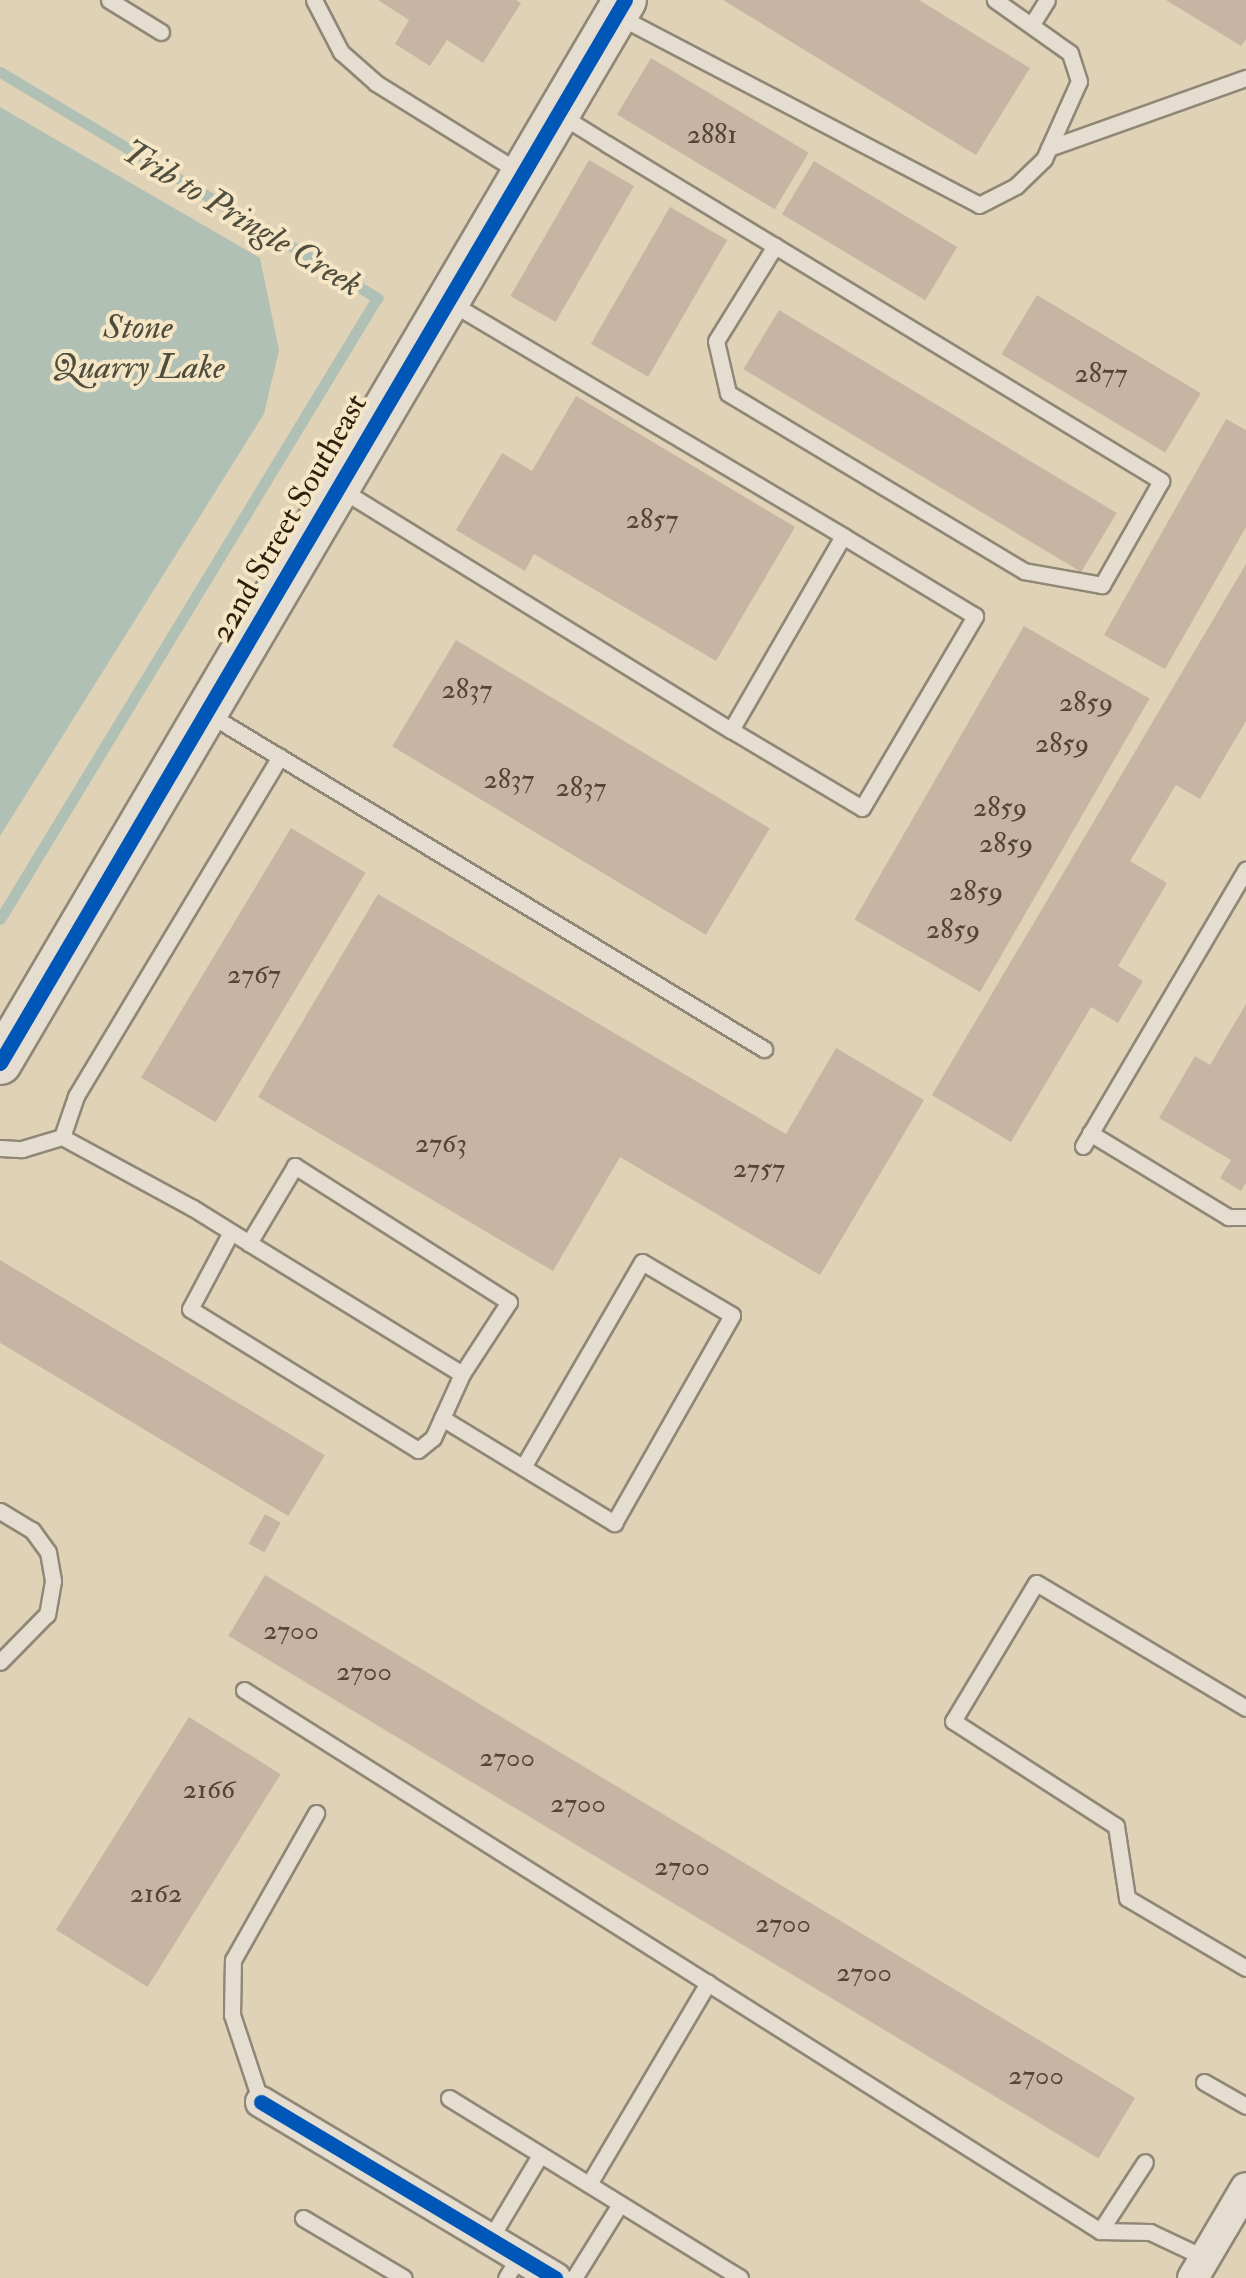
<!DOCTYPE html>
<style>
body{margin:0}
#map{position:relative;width:1246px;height:2278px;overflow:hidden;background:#dfd2b7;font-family:"IM FELL Double Pica",serif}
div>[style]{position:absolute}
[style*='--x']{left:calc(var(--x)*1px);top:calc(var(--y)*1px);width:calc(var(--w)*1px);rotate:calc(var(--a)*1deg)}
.water>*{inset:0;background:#b1c0b4}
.stream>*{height:11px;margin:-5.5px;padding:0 5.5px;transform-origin:5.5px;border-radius:5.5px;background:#b1c0b4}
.building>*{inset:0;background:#c8b4a3;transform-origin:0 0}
.roads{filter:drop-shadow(2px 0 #908776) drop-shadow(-2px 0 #908776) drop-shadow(0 2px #908776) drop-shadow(0 -2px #908776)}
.lane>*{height:15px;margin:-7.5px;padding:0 7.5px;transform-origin:7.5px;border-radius:7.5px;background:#e5ded0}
.street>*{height:30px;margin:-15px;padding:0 15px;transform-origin:15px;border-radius:15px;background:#e5ded0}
.secondary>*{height:42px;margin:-21px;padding:0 21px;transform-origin:21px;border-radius:21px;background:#e5ded0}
.cycleway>*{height:15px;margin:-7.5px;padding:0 7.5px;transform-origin:7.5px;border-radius:7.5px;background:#0057b8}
span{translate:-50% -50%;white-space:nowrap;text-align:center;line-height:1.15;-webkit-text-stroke:8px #f5e6c6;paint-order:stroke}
.number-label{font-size:28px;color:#544432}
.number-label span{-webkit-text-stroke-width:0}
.street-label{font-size:32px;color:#2e1f0c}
.water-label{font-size:35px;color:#4f4d3e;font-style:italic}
</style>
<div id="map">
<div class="water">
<i style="clip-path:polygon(0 107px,260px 258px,279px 350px,264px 414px,0 836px)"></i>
</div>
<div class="stream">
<i style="--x:0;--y:72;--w:440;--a:30.9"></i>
<i style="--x:377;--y:298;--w:726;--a:121.26"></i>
</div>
<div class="building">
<i style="clip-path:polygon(378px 0,516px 0,521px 3px,483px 63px,447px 40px,430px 66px,395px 44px,409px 20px)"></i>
<i style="clip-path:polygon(723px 0,919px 0,1030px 68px,976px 155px)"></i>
<i style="clip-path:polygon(1166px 0,1246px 0,1246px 39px,1241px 46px)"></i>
<i style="left:651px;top:58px;width:184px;height:66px;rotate:31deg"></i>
<i style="left:589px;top:160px;width:52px;height:157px;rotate:30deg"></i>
<i style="left:814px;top:161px;width:167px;height:62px;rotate:31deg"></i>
<i style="left:670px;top:207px;width:66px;height:158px;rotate:30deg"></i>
<i style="left:1037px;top:295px;width:191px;height:69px;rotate:31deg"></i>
<i style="left:779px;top:310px;width:394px;height:69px;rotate:31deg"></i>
<i style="clip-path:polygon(576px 396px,795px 527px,716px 661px,534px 554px,525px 571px,456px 530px,502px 453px,532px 471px)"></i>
<i style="clip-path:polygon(1226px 419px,1246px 430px,1246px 527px,1165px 669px,1104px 635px)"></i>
<i style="clip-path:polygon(1246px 564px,1246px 721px,1200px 799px,1176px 785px,1130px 861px,1167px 883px,1118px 966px,1143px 981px,1118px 1023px,1091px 1007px,1011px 1142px,932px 1095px)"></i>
<i style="left:1024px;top:626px;width:145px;height:339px;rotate:30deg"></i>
<i style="left:456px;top:640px;width:366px;height:124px;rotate:31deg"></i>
<i style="left:291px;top:828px;width:87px;height:291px;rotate:31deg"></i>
<i style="clip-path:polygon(378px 894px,786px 1134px,836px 1048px,924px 1100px,820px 1275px,620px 1157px,553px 1271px,258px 1097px)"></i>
<i style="clip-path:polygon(1246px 1004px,1246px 1183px,1241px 1191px,1220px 1178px,1231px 1160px,1159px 1118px,1195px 1056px,1210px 1065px)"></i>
<i style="left:0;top:1260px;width:379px;height:71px;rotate:31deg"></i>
<i style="left:265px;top:1514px;width:18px;height:34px;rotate:29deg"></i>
<i style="left:265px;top:1575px;width:1015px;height:71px;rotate:31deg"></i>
<i style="left:189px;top:1717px;width:108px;height:251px;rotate:32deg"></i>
</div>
<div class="roads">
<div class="lane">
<i style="--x:109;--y:0;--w:61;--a:31.6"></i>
<i style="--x:314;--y:0;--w:59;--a:62.6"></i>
<i style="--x:341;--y:52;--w:47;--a:41.5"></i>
<i style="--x:376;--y:83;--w:168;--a:31.9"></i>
<i style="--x:620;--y:17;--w:405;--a:27.6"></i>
<i style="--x:979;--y:205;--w:42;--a:-27.2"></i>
<i style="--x:1016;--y:186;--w:39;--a:-44"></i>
<i style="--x:1044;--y:159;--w:85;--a:-65.8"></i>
<i style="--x:1079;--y:81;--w:29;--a:-108"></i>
<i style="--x:1070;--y:53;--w:92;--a:-144.8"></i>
<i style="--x:1032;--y:24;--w:28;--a:-58"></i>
<i style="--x:562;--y:116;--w:53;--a:31.9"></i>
<i style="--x:607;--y:144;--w:197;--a:31.3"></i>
<i style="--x:775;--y:246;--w:452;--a:31.3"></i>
<i style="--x:1161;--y:481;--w:120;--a:119.6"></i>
<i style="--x:1102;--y:585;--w:79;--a:-169.8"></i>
<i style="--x:1024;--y:571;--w:345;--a:-149"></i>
<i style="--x:728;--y:393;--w:53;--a:-103"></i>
<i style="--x:716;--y:341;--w:112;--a:-58.2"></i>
<i style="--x:1049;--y:148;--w:209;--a:-19.6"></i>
<i style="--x:451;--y:303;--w:456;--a:30.7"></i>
<i style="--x:342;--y:490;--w:457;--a:31.7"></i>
<i style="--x:731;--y:730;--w:152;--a:30.8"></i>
<i style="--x:862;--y:808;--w:223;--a:-59.5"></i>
<i style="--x:975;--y:616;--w:154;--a:-148.8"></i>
<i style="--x:843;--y:536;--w:224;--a:120"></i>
<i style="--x:210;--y:715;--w:647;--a:31.09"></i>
<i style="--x:1090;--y:1133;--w:162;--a:31.3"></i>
<i style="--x:1228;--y:1217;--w:18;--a:0"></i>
<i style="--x:62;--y:1137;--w:43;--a:-71.1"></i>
<i style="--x:76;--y:1096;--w:396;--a:-59"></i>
<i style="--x:1083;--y:1146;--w:321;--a:-59.5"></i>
<i style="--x:0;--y:1148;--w:22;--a:3"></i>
<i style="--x:22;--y:1149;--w:42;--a:-16.7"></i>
<i style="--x:62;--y:1137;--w:149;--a:28.5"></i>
<i style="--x:193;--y:1208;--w:66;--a:32"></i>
<i style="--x:249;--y:1243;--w:250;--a:31.6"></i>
<i style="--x:462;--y:1374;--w:86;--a:-56.9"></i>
<i style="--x:509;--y:1302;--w:254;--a:-147.6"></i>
<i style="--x:295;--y:1166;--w:90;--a:120.9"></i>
<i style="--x:231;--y:1232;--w:87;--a:118"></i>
<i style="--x:190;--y:1309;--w:268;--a:31.7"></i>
<i style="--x:418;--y:1450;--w:19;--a:-39"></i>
<i style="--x:433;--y:1438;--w:70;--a:-65.6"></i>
<i style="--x:442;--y:1418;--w:202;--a:31.4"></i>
<i style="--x:614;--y:1523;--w:239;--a:-60.4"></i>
<i style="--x:732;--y:1315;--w:104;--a:-149.5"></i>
<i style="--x:642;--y:1262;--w:237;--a:120.1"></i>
<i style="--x:0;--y:1511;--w:37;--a:31"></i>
<i style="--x:32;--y:1530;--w:27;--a:54"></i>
<i style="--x:48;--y:1552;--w:29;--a:80"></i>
<i style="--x:53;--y:1581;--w:34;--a:100"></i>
<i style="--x:47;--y:1614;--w:67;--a:134.4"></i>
<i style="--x:244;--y:1690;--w:1013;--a:32.29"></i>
<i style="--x:1100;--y:2231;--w:50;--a:1.1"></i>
<i style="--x:1150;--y:2232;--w:61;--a:25.3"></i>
<i style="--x:1246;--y:1708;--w:244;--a:-149.2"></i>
<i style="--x:1036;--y:1583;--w:161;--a:121"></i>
<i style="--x:953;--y:1721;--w:194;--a:32.8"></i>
<i style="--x:1116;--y:1826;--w:73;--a:81.3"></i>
<i style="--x:1127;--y:1898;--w:138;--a:30.5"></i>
<i style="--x:1204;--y:2082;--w:48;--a:29.7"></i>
<i style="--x:449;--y:2098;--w:342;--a:31.7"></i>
<i style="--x:261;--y:2102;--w:92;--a:-108.4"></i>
<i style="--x:232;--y:2015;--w:55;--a:-89"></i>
<i style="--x:233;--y:1960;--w:169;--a:-60.5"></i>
<i style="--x:589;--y:2184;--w:234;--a:-59.4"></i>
<i style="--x:303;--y:2218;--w:117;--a:30.7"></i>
<i style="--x:1100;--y:2231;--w:82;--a:-56.9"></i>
<i style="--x:490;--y:2239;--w:98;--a:-59.2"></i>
<i style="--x:506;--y:2278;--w:26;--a:-59"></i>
<i style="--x:574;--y:2278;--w:87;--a:-58.1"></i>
</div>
<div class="street">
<i style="--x:261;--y:2102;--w:343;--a:30.9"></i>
<i style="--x:1193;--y:2278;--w:104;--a:-59.5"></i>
</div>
<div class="secondary">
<i style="--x:0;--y:1063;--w:1233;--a:-59.55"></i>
</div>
</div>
<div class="cycleway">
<i style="--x:0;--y:1063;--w:1233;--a:-59.55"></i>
<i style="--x:261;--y:2102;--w:343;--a:30.9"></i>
</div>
<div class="number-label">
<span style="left:712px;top:135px">2881</span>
<span style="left:1101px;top:374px">2877</span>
<span style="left:652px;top:520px">2857</span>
<span style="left:467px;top:690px">2837</span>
<span style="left:1086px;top:703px">2859</span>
<span style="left:1062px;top:744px">2859</span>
<span style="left:509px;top:780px">2837</span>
<span style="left:581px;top:788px">2837</span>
<span style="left:1000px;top:808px">2859</span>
<span style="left:1006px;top:844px">2859</span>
<span style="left:976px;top:892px">2859</span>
<span style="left:953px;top:930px">2859</span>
<span style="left:254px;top:975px">2767</span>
<span style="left:441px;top:1144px">2763</span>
<span style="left:759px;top:1169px">2757</span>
<span style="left:291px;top:1631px">2700</span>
<span style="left:364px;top:1672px">2700</span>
<span style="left:507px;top:1758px">2700</span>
<span style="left:209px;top:1790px">2166</span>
<span style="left:578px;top:1804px">2700</span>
<span style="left:682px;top:1867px">2700</span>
<span style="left:156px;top:1894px">2162</span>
<span style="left:783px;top:1924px">2700</span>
<span style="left:864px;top:1973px">2700</span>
<span style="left:1036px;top:2076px">2700</span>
</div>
<div class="street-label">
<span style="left:289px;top:518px;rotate:-60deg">22nd Street Southeast</span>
</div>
<div class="water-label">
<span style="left:242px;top:218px;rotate:31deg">Trib to Pringle Creek</span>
<span style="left:138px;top:347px">Stone<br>Quarry Lake</span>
</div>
</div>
